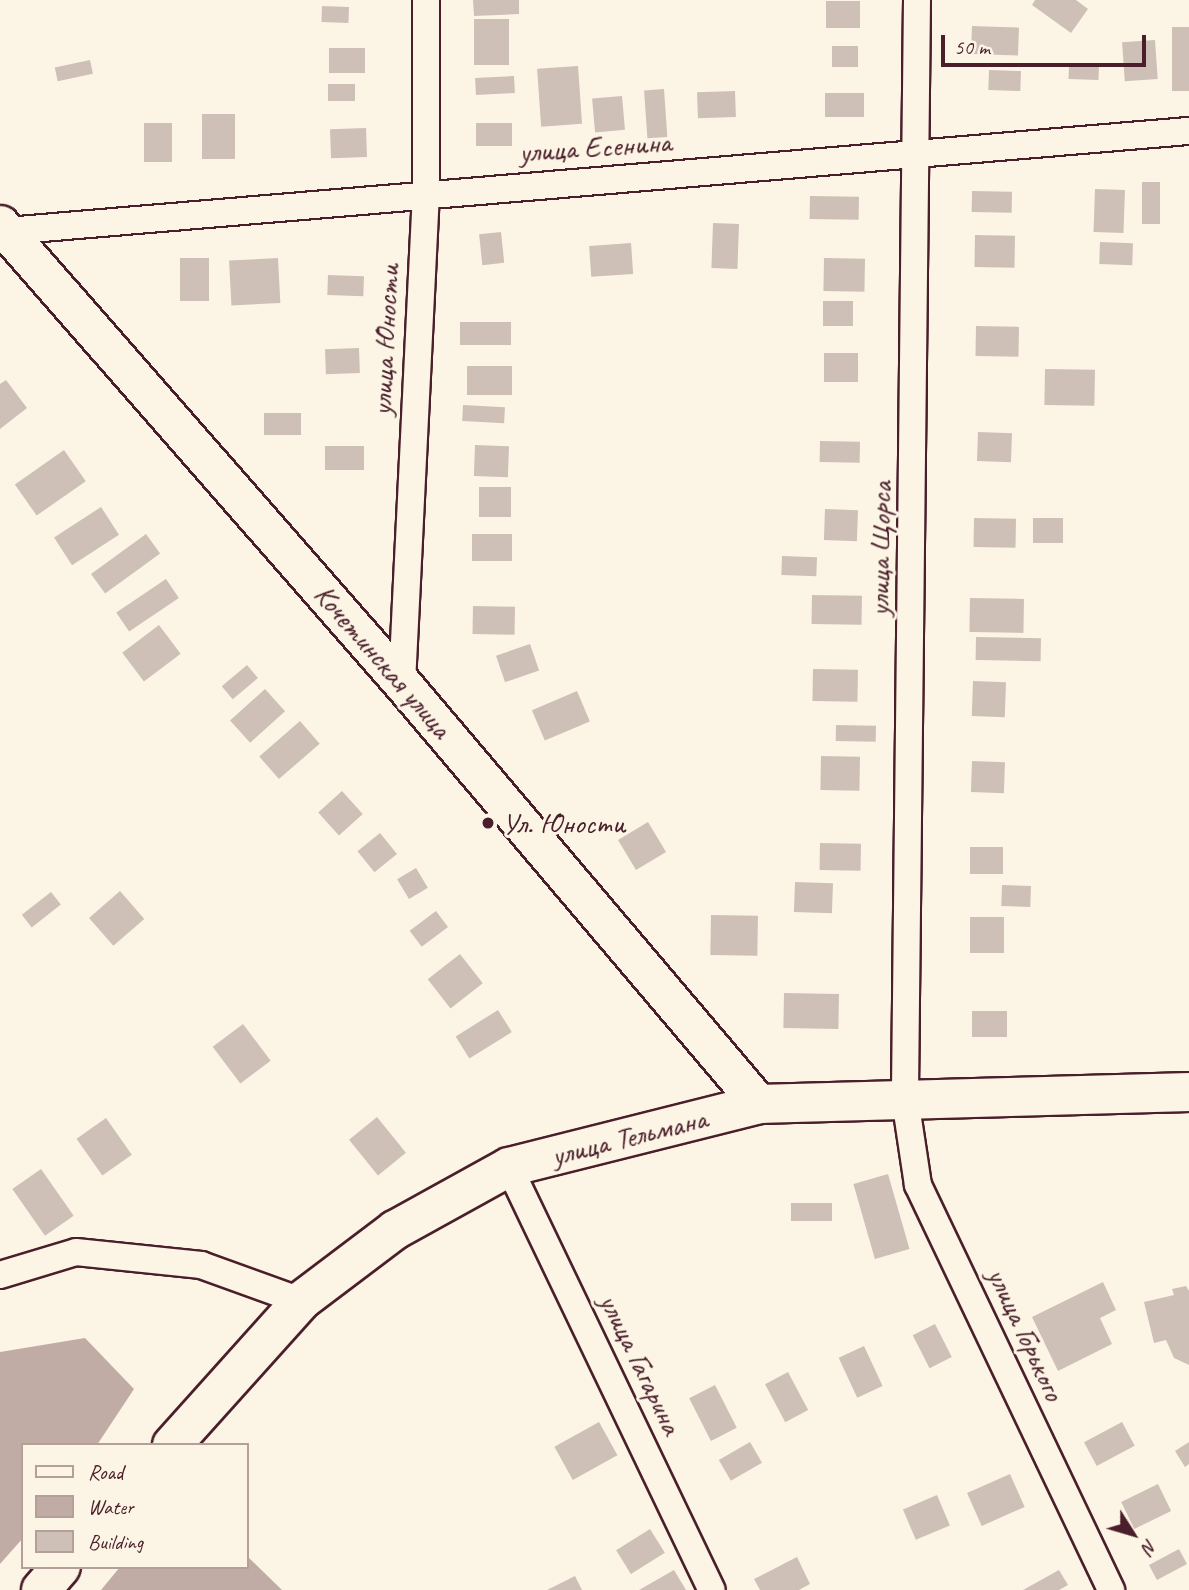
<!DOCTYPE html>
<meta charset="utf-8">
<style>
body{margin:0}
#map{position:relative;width:1189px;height:1590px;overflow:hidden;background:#fcf5e5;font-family:Caveat,sans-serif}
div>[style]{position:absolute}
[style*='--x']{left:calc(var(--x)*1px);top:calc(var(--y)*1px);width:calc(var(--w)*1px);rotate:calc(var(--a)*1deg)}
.water>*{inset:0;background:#c0aca5}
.building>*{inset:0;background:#cfc0b7;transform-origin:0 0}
.roads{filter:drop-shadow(2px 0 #4a1f2b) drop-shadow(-2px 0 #4a1f2b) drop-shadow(0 2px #4a1f2b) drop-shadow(0 -2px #4a1f2b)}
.minor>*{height:26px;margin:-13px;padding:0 13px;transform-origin:13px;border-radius:13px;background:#fcf5e5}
.secondary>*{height:37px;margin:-18.5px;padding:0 18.5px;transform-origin:18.5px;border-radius:18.5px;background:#fcf5e5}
.primary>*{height:38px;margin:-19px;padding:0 19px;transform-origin:19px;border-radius:19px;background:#fcf5e5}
.dots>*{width:19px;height:19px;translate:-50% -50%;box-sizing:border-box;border:4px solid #fcf5e5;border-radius:50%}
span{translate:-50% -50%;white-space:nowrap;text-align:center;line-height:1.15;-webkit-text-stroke:6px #fcf5e5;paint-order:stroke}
.street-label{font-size:30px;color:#4a1f2b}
.poi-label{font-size:30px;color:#4a1f2b}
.left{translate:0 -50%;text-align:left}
.legend{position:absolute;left:21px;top:1443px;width:228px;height:126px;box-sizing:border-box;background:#fcf5e5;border:2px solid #b59f9b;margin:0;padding:9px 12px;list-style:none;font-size:21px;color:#4a1f2b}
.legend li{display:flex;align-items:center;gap:14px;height:35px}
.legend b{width:35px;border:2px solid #b59f9b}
.north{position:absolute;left:1098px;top:1499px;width:70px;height:70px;-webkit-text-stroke:5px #fcf5e5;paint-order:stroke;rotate:127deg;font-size:19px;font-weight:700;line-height:28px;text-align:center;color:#4a1f2b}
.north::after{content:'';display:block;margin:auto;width:24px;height:32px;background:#4a1f2b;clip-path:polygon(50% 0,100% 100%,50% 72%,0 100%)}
.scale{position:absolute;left:941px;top:35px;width:205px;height:32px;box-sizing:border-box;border:4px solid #4a1f2b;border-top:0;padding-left:9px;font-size:21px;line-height:24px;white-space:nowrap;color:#4a1f2b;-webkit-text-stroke:5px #fcf5e5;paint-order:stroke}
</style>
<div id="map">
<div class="water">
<i style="clip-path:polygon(85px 1338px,134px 1389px,97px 1445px,23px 1445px,23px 1538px,0 1564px,0 1352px)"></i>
<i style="clip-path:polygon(247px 1556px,282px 1590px,101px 1590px,120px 1567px,247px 1567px)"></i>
</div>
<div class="building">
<i style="clip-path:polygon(473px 0,519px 0,519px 14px,474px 16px)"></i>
<i style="clip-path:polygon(1035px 0,1076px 0,1088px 9px,1071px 33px,1032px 5px)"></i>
<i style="left:860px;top:1px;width:27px;height:34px;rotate:90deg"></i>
<i style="left:322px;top:6px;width:27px;height:16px;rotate:2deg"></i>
<i style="left:474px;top:19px;width:35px;height:46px"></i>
<i style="left:972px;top:26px;width:47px;height:28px;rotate:2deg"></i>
<i style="left:1172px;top:27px;width:17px;height:64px"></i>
<i style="left:1155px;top:40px;width:39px;height:33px;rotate:86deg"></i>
<i style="left:832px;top:46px;width:26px;height:21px"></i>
<i style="left:329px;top:48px;width:36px;height:25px"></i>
<i style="left:90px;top:60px;width:14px;height:36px;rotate:78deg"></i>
<i style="left:1069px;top:65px;width:30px;height:14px;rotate:2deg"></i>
<i style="left:578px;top:66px;width:58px;height:41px;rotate:86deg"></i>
<i style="left:989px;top:70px;width:32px;height:20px;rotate:2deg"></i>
<i style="left:514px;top:76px;width:17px;height:39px;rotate:87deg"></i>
<i style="left:328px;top:84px;width:27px;height:17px"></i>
<i style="left:664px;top:89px;width:48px;height:20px;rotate:86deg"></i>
<i style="left:735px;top:91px;width:26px;height:38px;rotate:88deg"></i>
<i style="left:864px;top:93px;width:24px;height:39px;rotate:90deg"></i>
<i style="left:622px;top:96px;width:34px;height:30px;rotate:85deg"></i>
<i style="left:202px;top:114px;width:33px;height:45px"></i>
<i style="left:144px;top:123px;width:28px;height:39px"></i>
<i style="left:512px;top:123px;width:23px;height:36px;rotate:90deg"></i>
<i style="left:366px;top:128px;width:29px;height:36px;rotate:88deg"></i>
<i style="left:1142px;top:182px;width:18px;height:42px"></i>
<i style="left:1095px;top:189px;width:30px;height:43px;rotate:2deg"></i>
<i style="left:972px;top:191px;width:40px;height:21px;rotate:1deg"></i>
<i style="left:810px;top:196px;width:49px;height:23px;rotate:1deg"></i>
<i style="left:713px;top:223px;width:26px;height:45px;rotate:2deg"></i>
<i style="left:501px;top:232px;width:31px;height:22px;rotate:84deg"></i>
<i style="left:975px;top:235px;width:40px;height:32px;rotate:1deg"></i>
<i style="left:1100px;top:242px;width:33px;height:22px;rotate:2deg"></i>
<i style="left:631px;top:243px;width:31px;height:42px;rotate:86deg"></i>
<i style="left:180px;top:258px;width:29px;height:43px"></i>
<i style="left:278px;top:258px;width:45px;height:49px;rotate:87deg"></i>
<i style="left:824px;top:258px;width:41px;height:33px;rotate:1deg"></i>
<i style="left:328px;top:275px;width:36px;height:20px;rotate:2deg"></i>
<i style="left:823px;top:301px;width:30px;height:25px"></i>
<i style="left:460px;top:322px;width:51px;height:23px"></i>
<i style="left:976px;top:326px;width:43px;height:30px;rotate:1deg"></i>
<i style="left:359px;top:348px;width:25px;height:34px;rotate:88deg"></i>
<i style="left:824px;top:353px;width:34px;height:29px"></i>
<i style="left:467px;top:366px;width:45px;height:29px"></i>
<i style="left:1045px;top:369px;width:50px;height:36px;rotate:1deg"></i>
<i style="clip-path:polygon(6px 380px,27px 408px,0 429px,0 384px)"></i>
<i style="left:463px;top:405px;width:42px;height:16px;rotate:3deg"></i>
<i style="left:264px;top:413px;width:37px;height:22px"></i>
<i style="left:978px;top:432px;width:34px;height:29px;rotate:2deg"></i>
<i style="left:820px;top:441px;width:40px;height:21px;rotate:1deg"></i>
<i style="left:475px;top:445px;width:34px;height:31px;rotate:2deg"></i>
<i style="left:325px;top:446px;width:39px;height:24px"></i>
<i style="left:64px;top:450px;width:38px;height:60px;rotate:55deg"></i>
<i style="left:479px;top:487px;width:32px;height:30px"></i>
<i style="left:101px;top:507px;width:33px;height:56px;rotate:57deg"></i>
<i style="left:825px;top:509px;width:33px;height:31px;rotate:2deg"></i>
<i style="left:974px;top:518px;width:42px;height:29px;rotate:1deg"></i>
<i style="left:1033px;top:518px;width:30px;height:25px"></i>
<i style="left:146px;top:534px;width:24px;height:68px;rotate:54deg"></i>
<i style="left:512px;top:534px;width:27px;height:40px;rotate:90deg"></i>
<i style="left:782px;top:556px;width:35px;height:19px;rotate:2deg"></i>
<i style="left:166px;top:579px;width:23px;height:60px;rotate:56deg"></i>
<i style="left:812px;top:595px;width:50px;height:29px;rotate:1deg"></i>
<i style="left:970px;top:598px;width:54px;height:34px;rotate:1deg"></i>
<i style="left:473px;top:606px;width:42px;height:28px;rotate:1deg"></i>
<i style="left:159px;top:625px;width:36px;height:46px;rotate:53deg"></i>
<i style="left:976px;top:637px;width:65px;height:23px;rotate:1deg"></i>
<i style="left:530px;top:644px;width:28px;height:36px;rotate:71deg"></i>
<i style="left:247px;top:665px;width:17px;height:33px;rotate:50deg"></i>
<i style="left:813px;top:669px;width:45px;height:32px;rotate:1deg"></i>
<i style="left:973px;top:681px;width:33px;height:35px;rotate:2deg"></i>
<i style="left:265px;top:689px;width:30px;height:47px;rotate:48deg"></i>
<i style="left:577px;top:691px;width:33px;height:49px;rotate:67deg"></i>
<i style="left:300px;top:721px;width:30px;height:54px;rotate:49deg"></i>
<i style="left:836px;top:725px;width:40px;height:16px;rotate:1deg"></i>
<i style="left:821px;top:756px;width:39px;height:34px;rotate:1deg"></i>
<i style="left:972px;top:761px;width:33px;height:31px;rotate:2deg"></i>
<i style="left:342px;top:791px;width:31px;height:32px;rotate:48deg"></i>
<i style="left:648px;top:822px;width:35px;height:35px;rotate:59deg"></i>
<i style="left:380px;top:833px;width:27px;height:29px;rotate:51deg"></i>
<i style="left:820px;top:843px;width:41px;height:27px;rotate:1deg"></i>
<i style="left:970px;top:847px;width:33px;height:27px"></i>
<i style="left:416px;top:868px;width:23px;height:22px;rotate:59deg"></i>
<i style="left:795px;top:882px;width:38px;height:30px;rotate:2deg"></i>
<i style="left:1002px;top:885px;width:29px;height:21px;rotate:2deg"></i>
<i style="left:120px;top:891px;width:37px;height:41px;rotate:49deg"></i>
<i style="left:51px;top:892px;width:16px;height:37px;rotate:52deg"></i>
<i style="left:436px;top:911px;width:20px;height:33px;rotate:53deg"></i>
<i style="left:711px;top:915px;width:47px;height:40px;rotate:1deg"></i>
<i style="left:970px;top:917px;width:34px;height:36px"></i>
<i style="left:460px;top:954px;width:37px;height:41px;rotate:52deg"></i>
<i style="left:784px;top:993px;width:55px;height:35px;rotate:1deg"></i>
<i style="left:498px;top:1010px;width:26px;height:50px;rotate:58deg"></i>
<i style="left:972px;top:1011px;width:35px;height:26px"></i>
<i style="left:243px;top:1024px;width:46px;height:38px;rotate:53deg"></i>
<i style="left:377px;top:1117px;width:46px;height:36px;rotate:51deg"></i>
<i style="left:106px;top:1118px;width:45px;height:36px;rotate:55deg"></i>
<i style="left:41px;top:1169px;width:57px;height:35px;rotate:55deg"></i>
<i style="left:888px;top:1174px;width:78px;height:36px;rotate:74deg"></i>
<i style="left:832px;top:1203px;width:18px;height:41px;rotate:90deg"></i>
<i style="clip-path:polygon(1103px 1282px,1116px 1310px,1100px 1318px,1112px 1344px,1058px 1371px,1032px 1317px)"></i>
<i style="clip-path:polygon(1186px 1286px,1189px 1291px,1189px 1365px,1174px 1358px,1166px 1340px,1154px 1343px,1144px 1302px,1174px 1295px,1172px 1289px)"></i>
<i style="left:935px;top:1324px;width:37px;height:25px;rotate:63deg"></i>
<i style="left:864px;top:1346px;width:44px;height:28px;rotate:65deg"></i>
<i style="left:788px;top:1372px;width:43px;height:26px;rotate:62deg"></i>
<i style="left:715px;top:1385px;width:48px;height:29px;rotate:63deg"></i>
<i style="left:599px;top:1422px;width:38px;height:51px;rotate:61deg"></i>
<i style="left:1122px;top:1422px;width:27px;height:43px;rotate:62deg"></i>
<i style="left:750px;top:1442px;width:24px;height:36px;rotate:60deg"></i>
<i style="clip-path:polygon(1189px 1442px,1189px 1464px,1185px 1467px,1175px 1451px)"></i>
<i style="left:1010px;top:1474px;width:36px;height:47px;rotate:66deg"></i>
<i style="left:1158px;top:1484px;width:30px;height:41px;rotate:64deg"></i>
<i style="left:937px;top:1495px;width:33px;height:37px;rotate:67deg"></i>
<i style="left:650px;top:1529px;width:28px;height:40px;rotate:58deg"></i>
<i style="left:1179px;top:1549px;width:17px;height:34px;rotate:62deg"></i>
<i style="clip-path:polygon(797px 1557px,810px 1584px,799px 1590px,760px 1590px,754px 1579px)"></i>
<i style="clip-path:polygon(674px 1570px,686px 1590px,639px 1590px)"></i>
<i style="clip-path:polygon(1059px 1570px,1068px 1585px,1059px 1590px,1023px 1590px)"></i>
<i style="clip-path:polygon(575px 1576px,582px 1590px,547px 1590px)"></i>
</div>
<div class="roads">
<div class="minor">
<i style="--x:917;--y:0;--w:1099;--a:90.63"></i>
<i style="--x:905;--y:1099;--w:87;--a:81.4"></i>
<i style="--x:918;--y:1185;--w:449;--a:64.5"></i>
<i style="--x:7;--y:231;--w:1186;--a:-4.84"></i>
<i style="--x:402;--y:683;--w:491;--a:-87.2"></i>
<i style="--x:426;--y:193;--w:193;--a:-90"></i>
<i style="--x:509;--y:1167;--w:469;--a:64.4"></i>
<i style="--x:0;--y:1275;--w:79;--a:-16.8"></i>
<i style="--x:76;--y:1252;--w:126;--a:5.9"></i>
<i style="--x:201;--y:1265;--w:106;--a:19.8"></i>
</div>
<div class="secondary">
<i style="--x:0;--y:224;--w:610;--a:48.79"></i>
<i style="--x:402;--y:683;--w:552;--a:49.7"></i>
</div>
<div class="primary">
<i style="--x:172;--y:1445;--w:193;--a:-48.1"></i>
<i style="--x:301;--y:1301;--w:118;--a:-37.1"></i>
<i style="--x:395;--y:1230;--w:130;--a:-28.9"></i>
<i style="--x:509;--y:1167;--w:258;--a:-14.1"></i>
<i style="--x:759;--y:1104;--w:430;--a:-1.6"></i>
<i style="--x:41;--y:1590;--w:30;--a:-49"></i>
</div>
</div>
<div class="dots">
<i style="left:488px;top:823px;background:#4a1f2b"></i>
</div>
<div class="street-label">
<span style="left:595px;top:147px;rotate:-4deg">улица Есенина</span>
<span style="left:385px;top:340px;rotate:-87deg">улица Юности</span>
<span style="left:880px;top:549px;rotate:-89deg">улица Щорса</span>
<span style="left:383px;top:661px;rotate:49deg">Кочетинская улица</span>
<span style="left:629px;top:1137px;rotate:-14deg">улица Тельмана</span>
<span style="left:1026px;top:1334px;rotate:65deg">улица Горького</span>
<span style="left:641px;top:1364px;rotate:64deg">улица Гагарина</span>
</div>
<div class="poi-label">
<span class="left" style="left:502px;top:823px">Ул. Юности</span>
</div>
<ul class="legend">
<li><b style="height:9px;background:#fcf5e5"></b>Road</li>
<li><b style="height:19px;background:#c0aca5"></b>Water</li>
<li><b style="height:19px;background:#cfc0b7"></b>Building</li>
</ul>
<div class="north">N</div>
<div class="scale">50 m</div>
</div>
